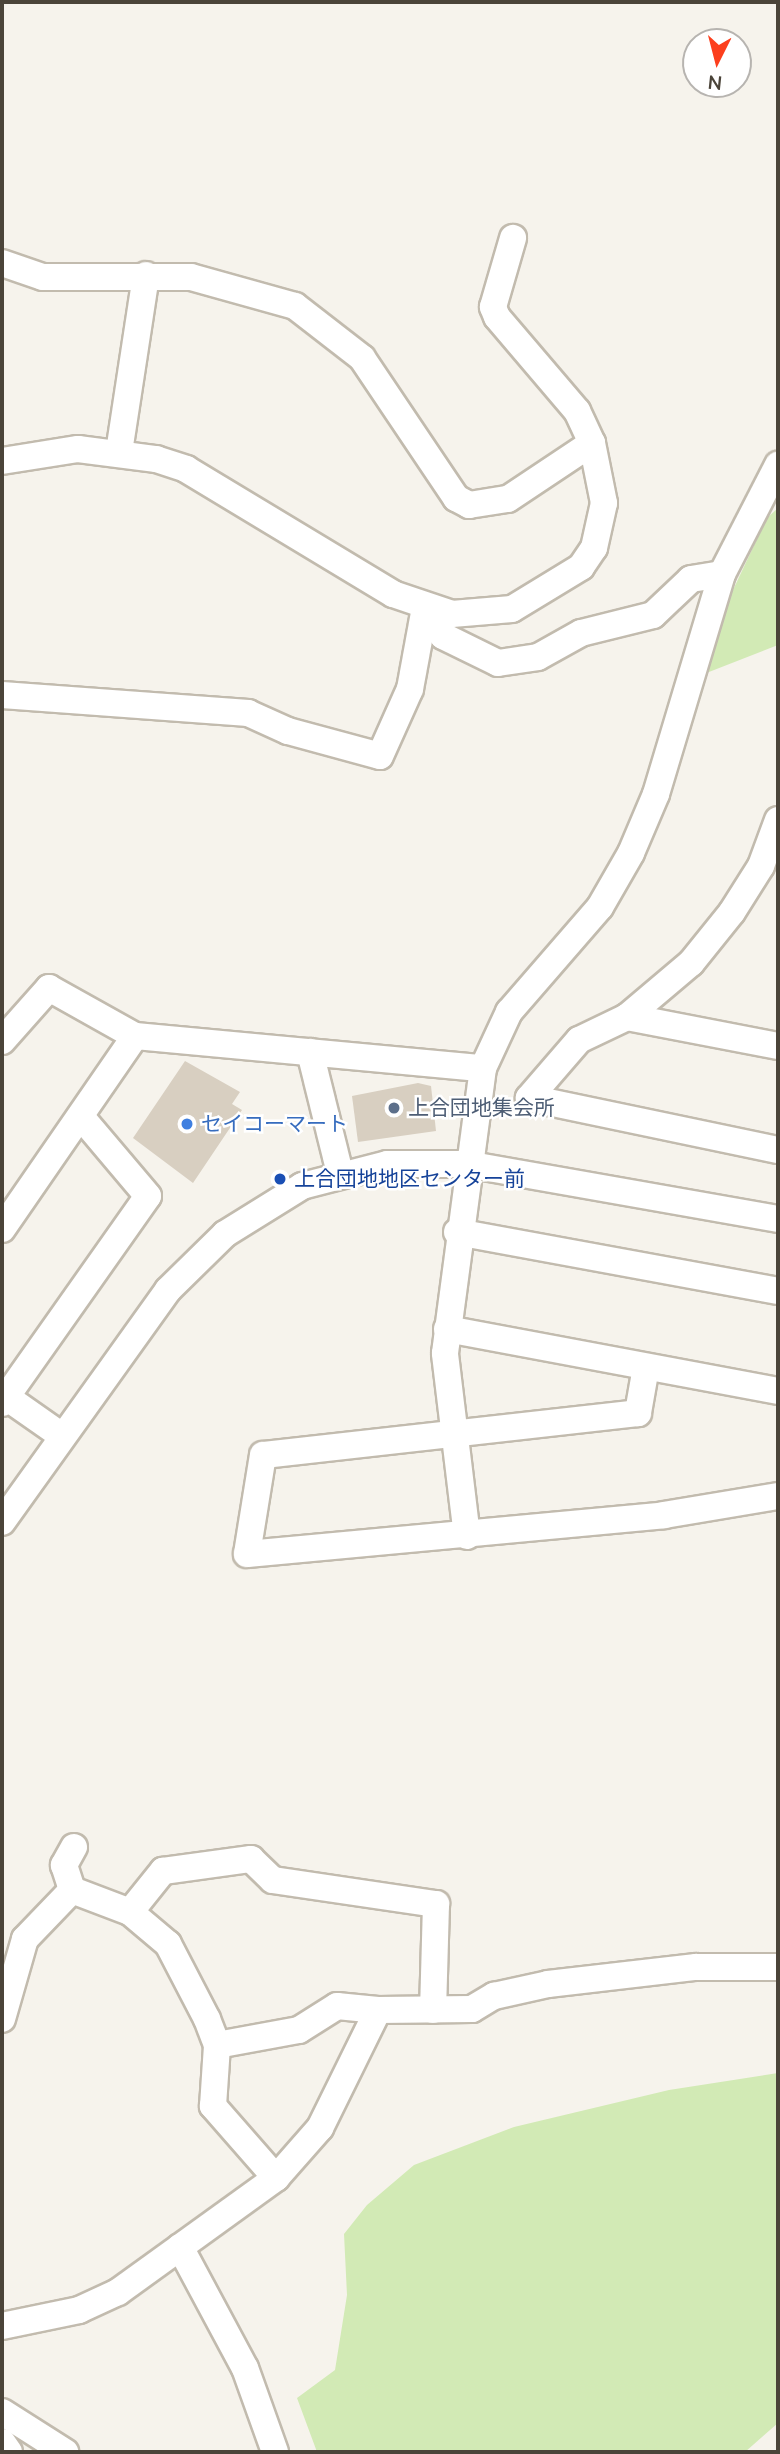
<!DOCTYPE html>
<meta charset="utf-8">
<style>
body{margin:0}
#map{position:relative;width:780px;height:2454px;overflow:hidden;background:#f6f3ec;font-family:"Nunito Sans","Noto Sans JP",sans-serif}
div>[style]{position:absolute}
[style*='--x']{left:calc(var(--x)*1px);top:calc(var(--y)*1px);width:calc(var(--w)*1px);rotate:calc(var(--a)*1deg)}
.green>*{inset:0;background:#d2eab5}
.building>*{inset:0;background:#d8cfc1}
.roads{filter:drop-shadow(2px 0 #c2bbae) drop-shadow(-2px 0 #c2bbae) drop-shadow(0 2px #c2bbae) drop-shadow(0 -2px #c2bbae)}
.minor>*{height:26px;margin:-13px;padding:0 13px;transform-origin:13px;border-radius:13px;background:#fff}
.dots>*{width:19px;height:19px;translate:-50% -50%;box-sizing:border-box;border:4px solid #fff;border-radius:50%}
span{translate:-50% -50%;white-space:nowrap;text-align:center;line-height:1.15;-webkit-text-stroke:5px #fff;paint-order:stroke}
.service-label{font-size:21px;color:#4e5e75}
.left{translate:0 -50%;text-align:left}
.shop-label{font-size:21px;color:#366cbe}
.transit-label{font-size:21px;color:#164399}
.frame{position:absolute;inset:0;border:4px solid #4b4439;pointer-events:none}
.north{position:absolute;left:682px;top:28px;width:70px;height:70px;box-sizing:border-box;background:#fff;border:2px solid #b7b4b0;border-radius:50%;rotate:186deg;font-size:19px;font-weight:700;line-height:28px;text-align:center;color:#4b4439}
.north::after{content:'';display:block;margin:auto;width:24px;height:32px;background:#fc3f1d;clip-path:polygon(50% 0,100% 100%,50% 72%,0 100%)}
</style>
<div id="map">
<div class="green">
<i style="clip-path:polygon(778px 508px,778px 645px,691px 679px,767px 518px)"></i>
<i style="clip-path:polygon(778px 2073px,778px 2423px,745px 2452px,317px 2452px,297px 2398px,335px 2370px,347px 2295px,344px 2234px,367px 2205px,414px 2165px,514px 2127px,669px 2090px)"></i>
</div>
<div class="building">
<i style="clip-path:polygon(185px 1061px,240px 1092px,232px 1104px,242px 1110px,193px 1183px,133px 1138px)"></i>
<i style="clip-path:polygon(418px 1083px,431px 1086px,436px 1131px,358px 1142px,352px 1096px)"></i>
</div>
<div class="roads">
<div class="minor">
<i style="--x:2;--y:263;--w:43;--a:18.9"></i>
<i style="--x:43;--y:277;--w:148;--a:0"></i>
<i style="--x:191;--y:277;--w:108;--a:15.6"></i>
<i style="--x:295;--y:306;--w:85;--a:37.8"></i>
<i style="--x:362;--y:358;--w:169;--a:56.1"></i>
<i style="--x:456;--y:498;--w:15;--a:28"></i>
<i style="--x:469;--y:505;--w:39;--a:-9"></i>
<i style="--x:508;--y:499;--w:101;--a:-33.7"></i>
<i style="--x:119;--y:452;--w:179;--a:-81.3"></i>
<i style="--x:2;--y:461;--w:77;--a:-9"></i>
<i style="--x:78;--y:449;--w:79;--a:7.3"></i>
<i style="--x:156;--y:459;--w:32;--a:18"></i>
<i style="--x:186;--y:469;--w:242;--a:31.1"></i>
<i style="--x:393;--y:594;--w:62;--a:18.7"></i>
<i style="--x:452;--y:614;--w:60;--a:-4.8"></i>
<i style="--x:512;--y:609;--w:81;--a:-31.3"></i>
<i style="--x:581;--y:567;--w:23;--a:-56"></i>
<i style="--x:594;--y:548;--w:46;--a:-77.5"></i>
<i style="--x:604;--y:503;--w:61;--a:-101.3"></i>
<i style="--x:592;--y:443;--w:35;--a:-115"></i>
<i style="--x:577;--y:411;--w:123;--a:-130.4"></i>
<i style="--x:497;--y:317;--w:11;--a:-112"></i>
<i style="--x:493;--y:307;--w:72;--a:-73.8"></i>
<i style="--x:425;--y:607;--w:34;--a:58"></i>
<i style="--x:443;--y:636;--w:61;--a:26.1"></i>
<i style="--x:498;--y:663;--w:40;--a:-8.5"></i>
<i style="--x:538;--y:657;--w:49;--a:-29.2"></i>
<i style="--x:581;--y:633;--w:74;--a:-14"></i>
<i style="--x:653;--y:615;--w:52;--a:-43.5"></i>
<i style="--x:691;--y:579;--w:31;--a:-9"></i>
<i style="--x:2;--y:695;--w:247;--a:4.2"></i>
<i style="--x:248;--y:713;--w:44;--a:24.2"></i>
<i style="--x:288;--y:731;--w:95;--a:15.2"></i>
<i style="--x:380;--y:756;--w:73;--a:-65.9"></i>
<i style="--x:410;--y:689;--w:83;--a:-79.6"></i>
<i style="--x:627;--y:1017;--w:84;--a:-40.2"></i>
<i style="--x:691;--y:963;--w:65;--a:-51.2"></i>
<i style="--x:732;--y:912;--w:54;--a:-57.8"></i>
<i style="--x:761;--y:866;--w:49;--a:-69.7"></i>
<i style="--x:2;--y:1041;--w:71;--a:-48.4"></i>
<i style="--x:49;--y:988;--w:98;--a:29.2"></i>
<i style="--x:778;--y:1046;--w:154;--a:-169.1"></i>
<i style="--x:627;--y:1017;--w:53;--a:154.4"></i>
<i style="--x:579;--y:1040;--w:77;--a:130.8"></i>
<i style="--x:529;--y:1098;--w:254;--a:11.8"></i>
<i style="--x:310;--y:1052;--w:125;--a:76.1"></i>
<i style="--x:2;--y:1229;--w:234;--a:-55.4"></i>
<i style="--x:135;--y:1036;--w:349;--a:5.3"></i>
<i style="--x:457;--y:1232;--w:326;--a:10.4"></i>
<i style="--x:447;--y:1329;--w:337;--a:10.6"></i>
<i style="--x:646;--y:1367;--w:47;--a:99.9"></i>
<i style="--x:638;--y:1413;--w:377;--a:173.6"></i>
<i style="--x:263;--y:1455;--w:100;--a:99.2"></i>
<i style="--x:247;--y:1554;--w:419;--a:-5.3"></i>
<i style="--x:664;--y:1515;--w:116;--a:-9.5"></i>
<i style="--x:2;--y:1394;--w:73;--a:35"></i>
<i style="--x:2;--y:1403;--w:253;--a:-54.8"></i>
<i style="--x:148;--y:1196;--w:101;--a:-130.2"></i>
<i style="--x:2;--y:1522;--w:285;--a:-54.4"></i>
<i style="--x:168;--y:1290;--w:80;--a:-44.5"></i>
<i style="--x:225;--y:1234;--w:91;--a:-31.9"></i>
<i style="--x:302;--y:1186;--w:88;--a:-14.5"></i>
<i style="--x:387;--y:1164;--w:79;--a:0"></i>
<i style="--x:466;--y:1164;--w:317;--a:10"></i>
<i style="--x:467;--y:1536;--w:184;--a:-96.9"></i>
<i style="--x:445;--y:1353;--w:288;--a:-82.4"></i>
<i style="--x:483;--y:1068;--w:62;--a:-65.1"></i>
<i style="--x:509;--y:1012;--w:139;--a:-49.1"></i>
<i style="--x:600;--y:907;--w:62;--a:-60.1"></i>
<i style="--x:631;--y:853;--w:64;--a:-67"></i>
<i style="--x:656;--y:794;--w:230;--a:-73.3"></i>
<i style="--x:722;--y:574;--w:123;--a:-62.8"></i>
<i style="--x:74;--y:1847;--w:21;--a:119"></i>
<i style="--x:64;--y:1865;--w:26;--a:72"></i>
<i style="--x:72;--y:1890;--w:62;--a:20.8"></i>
<i style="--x:2;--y:2019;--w:83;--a:-74"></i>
<i style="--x:25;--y:1939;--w:68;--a:-46.2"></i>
<i style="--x:217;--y:2045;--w:83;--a:-10.4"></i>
<i style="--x:299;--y:2030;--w:45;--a:-32.3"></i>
<i style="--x:337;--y:2006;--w:41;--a:5.6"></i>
<i style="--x:276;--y:2178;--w:96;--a:-131.2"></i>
<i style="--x:213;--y:2106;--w:61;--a:-86.2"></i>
<i style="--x:217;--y:2045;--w:28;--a:-111"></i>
<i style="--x:207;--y:2019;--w:85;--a:-117.5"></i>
<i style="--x:168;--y:1944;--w:50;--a:-139.9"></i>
<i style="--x:130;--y:1912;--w:53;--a:-51.2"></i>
<i style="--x:163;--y:1871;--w:89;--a:-7.8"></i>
<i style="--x:251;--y:1859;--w:30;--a:44"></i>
<i style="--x:273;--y:1880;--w:165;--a:8.4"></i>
<i style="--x:436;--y:1904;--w:106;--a:91.6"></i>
<i style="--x:180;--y:2247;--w:137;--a:61.8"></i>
<i style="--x:245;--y:2368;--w:89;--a:70.3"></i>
<i style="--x:2;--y:2326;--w:79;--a:-11.7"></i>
<i style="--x:79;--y:2310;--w:43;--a:-24.8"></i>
<i style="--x:118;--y:2292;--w:195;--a:-35.8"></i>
<i style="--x:276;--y:2178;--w:67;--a:-48.7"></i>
<i style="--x:320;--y:2128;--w:131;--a:-63.8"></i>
<i style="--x:378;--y:2010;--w:94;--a:-0.6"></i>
<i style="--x:472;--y:2009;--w:26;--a:-31"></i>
<i style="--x:494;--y:1996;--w:55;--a:-12.5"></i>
<i style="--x:548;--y:1984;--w:149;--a:-6.6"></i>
<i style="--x:696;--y:1967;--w:82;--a:0"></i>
<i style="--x:2;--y:2412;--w:75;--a:32.4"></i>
<i style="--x:2;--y:2442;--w:12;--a:55"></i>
</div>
</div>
<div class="dots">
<i style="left:394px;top:1108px;background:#5c6f8a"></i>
<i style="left:187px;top:1124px;background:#3f7fe0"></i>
<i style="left:280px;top:1179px;background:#1a4fb4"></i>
</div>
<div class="service-label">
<span class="left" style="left:408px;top:1108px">上合団地集会所</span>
</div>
<div class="shop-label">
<span class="left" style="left:201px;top:1124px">セイコーマート</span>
</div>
<div class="transit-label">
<span class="left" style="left:294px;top:1179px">上合団地地区センター前</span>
</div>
<div class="frame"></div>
<div class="north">N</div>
</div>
